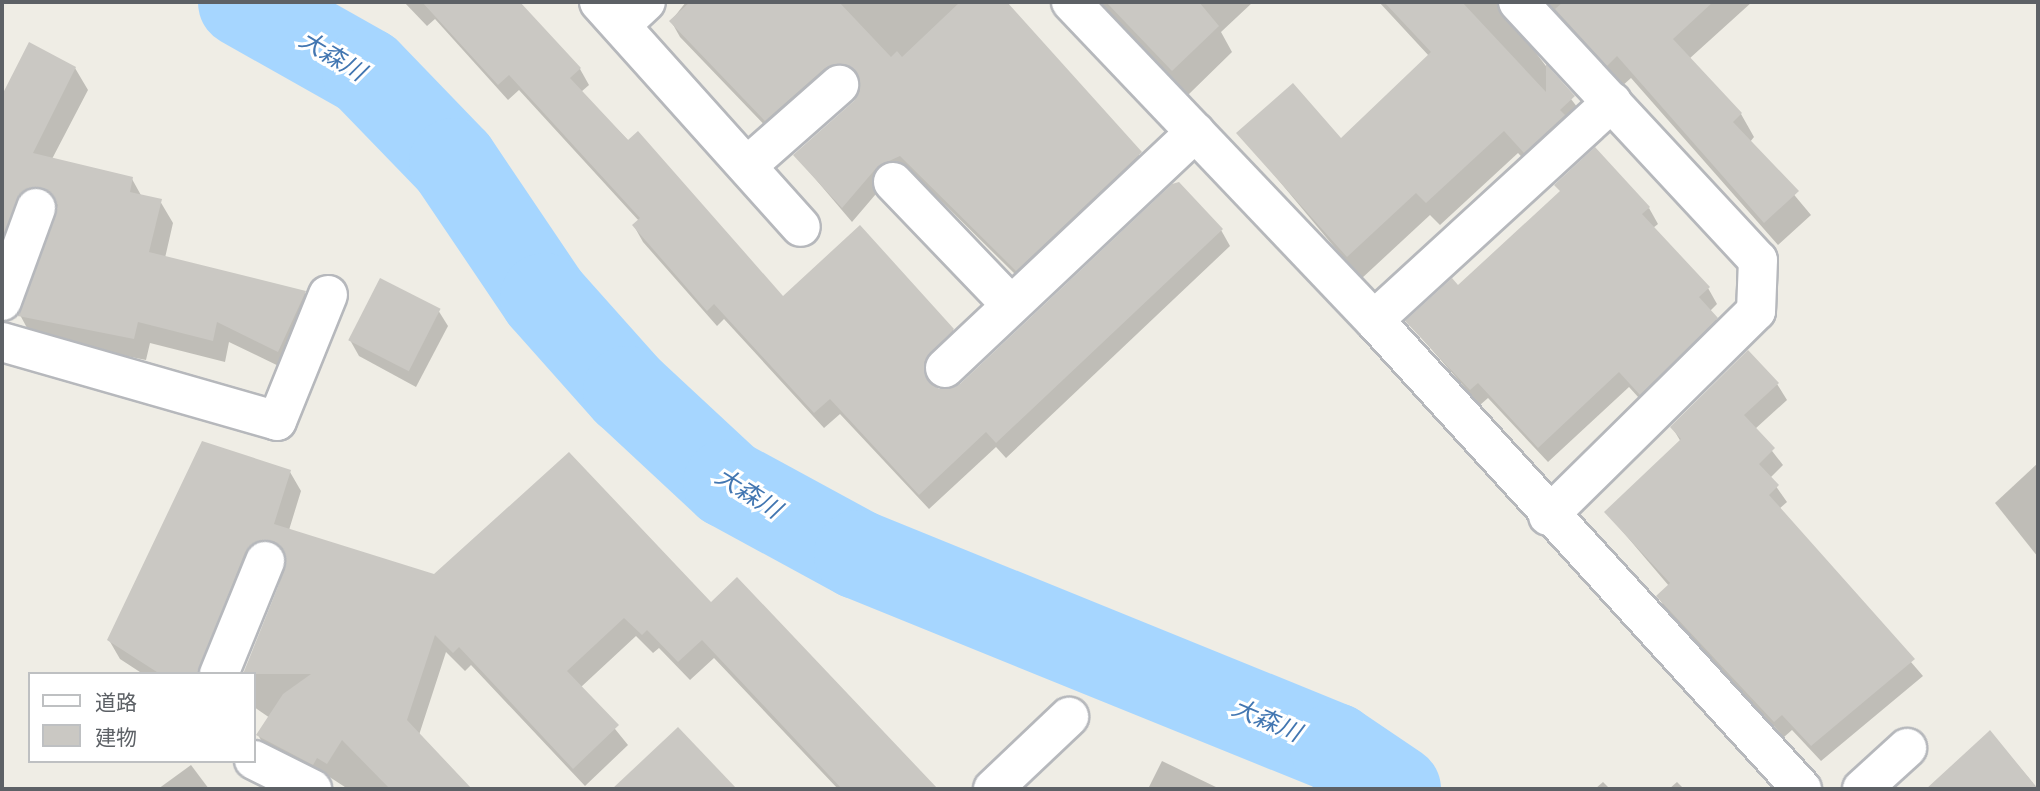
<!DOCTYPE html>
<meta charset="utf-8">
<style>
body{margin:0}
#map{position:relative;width:2040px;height:791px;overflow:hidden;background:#efede5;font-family:"Exo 2","Noto Sans JP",sans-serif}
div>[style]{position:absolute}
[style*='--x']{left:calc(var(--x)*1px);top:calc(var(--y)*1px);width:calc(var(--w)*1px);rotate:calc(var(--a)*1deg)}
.shadow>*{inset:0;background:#0003}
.river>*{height:89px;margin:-44.5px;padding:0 44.5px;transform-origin:44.5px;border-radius:44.5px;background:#a6d6ff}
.building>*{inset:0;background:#cac8c3;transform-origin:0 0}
.roads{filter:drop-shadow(2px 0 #b6b8bc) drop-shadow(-2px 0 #b6b8bc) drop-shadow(0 2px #b6b8bc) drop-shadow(0 -2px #b6b8bc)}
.minor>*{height:38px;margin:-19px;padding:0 19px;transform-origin:19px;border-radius:19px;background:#fff}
span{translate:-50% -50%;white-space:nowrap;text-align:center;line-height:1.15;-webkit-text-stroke:6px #fff;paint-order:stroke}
.water-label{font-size:24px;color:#4276b1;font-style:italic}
.frame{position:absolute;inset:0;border:4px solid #5d6166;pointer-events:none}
.legend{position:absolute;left:28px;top:672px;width:228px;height:91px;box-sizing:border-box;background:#fff;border:2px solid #bec0c2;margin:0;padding:9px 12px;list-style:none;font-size:21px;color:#5d6166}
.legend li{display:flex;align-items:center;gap:14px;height:35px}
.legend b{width:35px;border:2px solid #bec0c2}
</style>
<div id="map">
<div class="shadow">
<i style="clip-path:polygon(404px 2px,514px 2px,580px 69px,589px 85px,581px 92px,783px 299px,953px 330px,962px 346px,932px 379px,938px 391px,961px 386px,1221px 230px,1230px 246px,1006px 458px,996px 447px,929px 509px,840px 414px,824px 428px,724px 319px,717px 326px,643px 242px,634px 226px,639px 221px,519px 90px,508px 100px,435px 19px,427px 26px)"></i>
<i style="clip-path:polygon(686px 2px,1005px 2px,1150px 168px,1026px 285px,910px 170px,887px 181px,852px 222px,795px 155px,855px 102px,860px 82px,775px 136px,680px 37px,671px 21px)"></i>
<i style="clip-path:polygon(1098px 2px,1253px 2px,1221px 32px,1232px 52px,1188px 95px)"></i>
<i style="clip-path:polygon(1379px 2px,1752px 2px,1689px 59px,1741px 114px,1754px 137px,1750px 142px,1811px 215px,1778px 245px,1631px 78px,1621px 87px,1510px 19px,1587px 120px,1539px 175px,1518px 153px,1440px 225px,1430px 215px,1361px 279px,1239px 133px,1341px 140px,1429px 56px)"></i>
<i style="clip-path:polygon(30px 45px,75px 68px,88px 90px,52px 159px,132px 179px,142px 197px,160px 201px,173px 223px,165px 258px,305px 293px,317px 314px,291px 372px,229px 342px,225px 362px,150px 343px,146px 360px,32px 337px,20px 315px,58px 212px,44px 208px,2px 292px,2px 99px)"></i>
<i style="clip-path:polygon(1649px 208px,1658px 224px,1653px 228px,1708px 288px,1717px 304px,1710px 311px,1726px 335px,1650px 410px,1629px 387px,1548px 462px,1488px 398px,1480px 405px,1407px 321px,1458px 288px)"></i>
<i style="clip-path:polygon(438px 310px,448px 326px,416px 387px,359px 356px,350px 340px)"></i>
<i style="clip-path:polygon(1777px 384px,1787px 400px,1755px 429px,1783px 465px,1770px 478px,1787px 502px,1779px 509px,1923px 676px,1821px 761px,1792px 730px,1784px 737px,1667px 612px,1658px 596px,1669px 586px,1606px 512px,1681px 442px,1672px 427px)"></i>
<i style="clip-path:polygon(2038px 463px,2038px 557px,1995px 503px)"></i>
<i style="clip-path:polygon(290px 472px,301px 491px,289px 530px,435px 576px,711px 604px,876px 749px,934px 789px,838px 789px,714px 658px,690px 680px,659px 648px,653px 653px,636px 636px,581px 687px,628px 745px,585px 786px,471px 665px,465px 671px,446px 652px,419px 735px,470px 789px,348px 789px,328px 776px,324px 783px,269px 754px,258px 735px,270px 718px,254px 707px,254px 674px,286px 560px,273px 558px,212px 674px,143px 674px,120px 659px,109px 640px)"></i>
<i style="clip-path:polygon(1990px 732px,2038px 789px,1929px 789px)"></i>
<i style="clip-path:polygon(1162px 761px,1220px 789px,1148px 789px)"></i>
<i style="clip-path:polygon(191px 765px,209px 789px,158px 789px)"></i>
<i style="clip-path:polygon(1603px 782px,1610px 789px,1595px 789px)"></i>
<i style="clip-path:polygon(1677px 782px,1684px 789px,1669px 789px)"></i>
</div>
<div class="river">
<i style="--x:242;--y:2;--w:142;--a:29.4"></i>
<i style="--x:366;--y:72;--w:125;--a:46"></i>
<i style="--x:453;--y:162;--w:163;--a:56"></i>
<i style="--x:544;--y:297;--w:125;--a:48.3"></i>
<i style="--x:627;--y:390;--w:137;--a:42.9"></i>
<i style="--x:727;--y:483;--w:149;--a:28.5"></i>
<i style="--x:858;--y:554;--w:514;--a:22.07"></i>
<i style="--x:1334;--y:747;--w:75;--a:34.1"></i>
</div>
<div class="building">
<i style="clip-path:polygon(422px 2px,520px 2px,581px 68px,570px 78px,628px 140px,638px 131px,783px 296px,860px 225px,954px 329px,924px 362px,929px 382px,939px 389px,960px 384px,1172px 184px,1179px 182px,1223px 229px,996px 443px,986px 432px,919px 495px,830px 399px,814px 413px,714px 304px,707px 311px,632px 225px,640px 218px,509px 75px,498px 85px)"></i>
<i style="clip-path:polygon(690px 2px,839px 2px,891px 57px,897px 51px,902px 57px,960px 2px,1007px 2px,1142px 152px,1016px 271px,900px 156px,878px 166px,842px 208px,793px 155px,854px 101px,860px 91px,856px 71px,845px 64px,825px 68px,765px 121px,669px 21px)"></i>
<i style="clip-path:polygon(1106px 2px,1199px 2px,1219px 26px,1172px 71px)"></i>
<i style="clip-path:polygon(1384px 2px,1462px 2px,1546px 92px,1546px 64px,1575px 96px,1560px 110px,1565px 115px,1524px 153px,1504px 131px,1426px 203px,1416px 193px,1347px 257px,1236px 133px,1293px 83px,1341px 138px,1431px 52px)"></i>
<i style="clip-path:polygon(1563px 2px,1713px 2px,1673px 39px,1742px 113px,1733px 122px,1799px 191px,1764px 223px,1617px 56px,1607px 66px,1555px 9px)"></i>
<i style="clip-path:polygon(29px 42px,76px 67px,33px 153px,133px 177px,130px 192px,162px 199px,149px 252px,306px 291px,278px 352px,217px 322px,213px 341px,138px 322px,134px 339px,18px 316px,58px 205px,44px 188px,23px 191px,2px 238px,2px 95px)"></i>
<i style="clip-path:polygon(1595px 147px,1650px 207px,1642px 214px,1710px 287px,1699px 297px,1718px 318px,1640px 395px,1619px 372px,1538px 448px,1478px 383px,1470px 390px,1405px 321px,1452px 278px,1458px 285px,1560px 191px,1554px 185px)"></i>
<i style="left:380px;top:278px;width:68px;height:70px;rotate:27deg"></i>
<i style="clip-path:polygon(1748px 350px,1779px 383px,1744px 415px,1775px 448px,1759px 464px,1779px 485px,1769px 495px,1915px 659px,1811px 746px,1782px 715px,1774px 722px,1656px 596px,1670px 583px,1604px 512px,1681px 439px,1670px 427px)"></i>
<i style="clip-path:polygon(202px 441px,291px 470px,274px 524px,434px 574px,569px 452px,711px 602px,737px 577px,938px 789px,842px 789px,702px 640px,678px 662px,647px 630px,642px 635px,624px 618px,567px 671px,619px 725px,573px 769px,459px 647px,453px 653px,435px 635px,407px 720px,472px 789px,390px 789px,342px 740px,327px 764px,317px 758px,313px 765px,256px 735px,283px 694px,311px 674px,243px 674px,285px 569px,283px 548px,274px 541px,261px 540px,245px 552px,198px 674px,160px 674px,107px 640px)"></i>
<i style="clip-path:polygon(678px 727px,737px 789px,612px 789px)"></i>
<i style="clip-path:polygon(1990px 730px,2038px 789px,1926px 789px,1988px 732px)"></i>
</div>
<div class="roads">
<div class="minor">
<i style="--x:599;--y:2;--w:302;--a:48.1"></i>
<i style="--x:1071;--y:2;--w:439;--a:46.4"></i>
<i style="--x:1374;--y:320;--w:635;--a:47.62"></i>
<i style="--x:1518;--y:2;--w:352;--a:47.1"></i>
<i style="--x:1758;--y:260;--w:51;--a:92.2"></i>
<i style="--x:1756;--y:311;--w:292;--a:135.4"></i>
<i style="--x:621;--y:25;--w:34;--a:-43"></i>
<i style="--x:747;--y:166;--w:123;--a:-41.4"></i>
<i style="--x:893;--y:182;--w:170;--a:46.2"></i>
<i style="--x:2;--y:301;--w:99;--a:-69.9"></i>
<i style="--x:1374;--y:320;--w:323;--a:-42.5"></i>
<i style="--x:2;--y:342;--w:286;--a:16"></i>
<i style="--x:277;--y:421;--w:136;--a:-68"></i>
<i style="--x:945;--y:368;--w:344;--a:-43.3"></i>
<i style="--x:219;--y:674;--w:122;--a:-67.8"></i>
<i style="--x:254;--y:760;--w:65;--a:26.6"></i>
<i style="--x:993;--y:789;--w:105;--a:-43.5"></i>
<i style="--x:1862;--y:789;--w:61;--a:-42.3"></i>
</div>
</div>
<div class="water-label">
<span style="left:333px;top:55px;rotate:31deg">大森川</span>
<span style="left:749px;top:492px;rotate:32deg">大森川</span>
<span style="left:1267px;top:719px;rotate:23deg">大森川</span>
</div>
<div class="frame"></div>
<ul class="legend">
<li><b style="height:9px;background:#fff"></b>道路</li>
<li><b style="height:19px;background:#cac8c3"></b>建物</li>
</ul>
</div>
